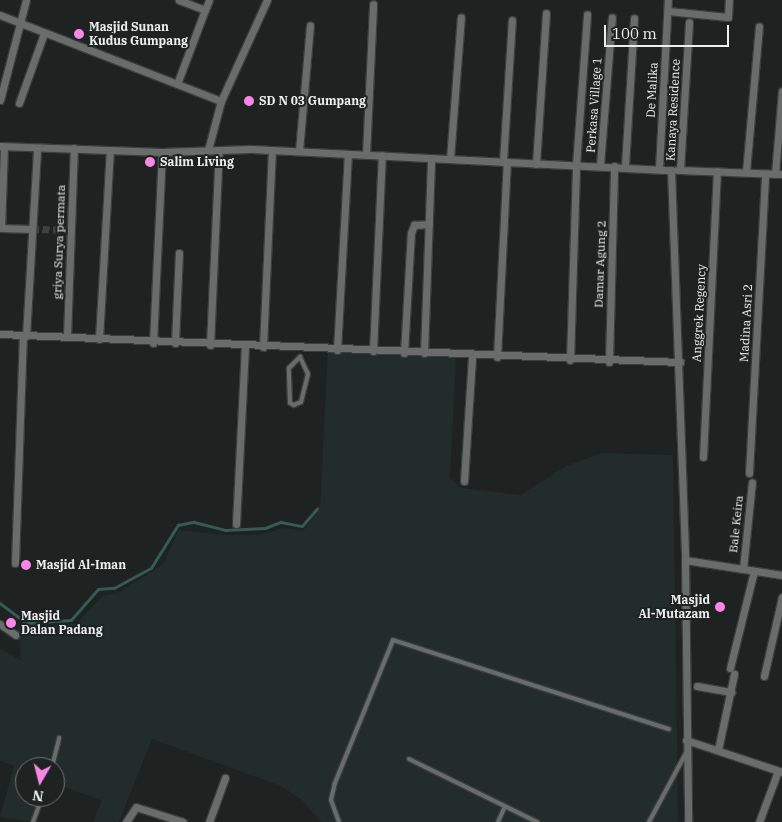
<!DOCTYPE html>
<style>
body{margin:0}
#map{position:relative;width:782px;height:822px;overflow:hidden;background:#1e2221;font-family:"IBM Plex Serif",serif}
div>[style]{position:absolute}
[style*='--x']{left:calc(var(--x)*1px);top:calc(var(--y)*1px);width:calc(var(--w)*1px);rotate:calc(var(--a)*1deg)}
.built>*{inset:0;background:#222d2b}
.stream>*{height:2.5px;margin:-1.25px;padding:0 1.25px;transform-origin:1.25px;border-radius:1.25px;background:#365a54}
.street-tunnel>*{height:7px;margin-top:-3.5px;transform-origin:0;background:repeating-linear-gradient(90deg,#3d4140 0 7px,transparent 0 10.5px)}
.roads{filter:drop-shadow(1px 0 #3a3e3d) drop-shadow(-1px 0 #3a3e3d) drop-shadow(0 1px #3a3e3d) drop-shadow(0 -1px #3a3e3d)}
.lane>*{height:4px;margin:-2px;padding:0 2px;transform-origin:2px;border-radius:2px;background:#686d6c}
.street>*{height:7px;margin:-3.5px;padding:0 3.5px;transform-origin:3.5px;border-radius:3.5px;background:#686d6c}
.dots>*{width:14px;height:14px;translate:-50% -50%;box-sizing:border-box;border:2px solid #1e2221;border-radius:50%}
span{translate:-50% -50%;white-space:nowrap;text-align:center;line-height:1.15;-webkit-text-stroke:4px #1e2221;paint-order:stroke}
.poi-label{font-size:12px;color:#ecefef;font-weight:700}
.left{translate:0 -50%;text-align:left}
.right{translate:-100% -50%;text-align:right}
.street-label{font-size:12px;color:#ecefef}
.north{position:absolute;left:15px;top:757px;width:50px;height:50px;box-sizing:border-box;background:#1e2221;border:1px solid #707473;border-radius:50%;rotate:188deg;font-size:14px;font-weight:700;line-height:20px;text-align:center;color:#ecefef}
.north::after{content:'';display:block;margin:auto;width:18px;height:22px;background:#fa87e7;clip-path:polygon(50% 0,100% 100%,50% 72%,0 100%)}
.scale{position:absolute;left:604px;top:25px;width:125px;height:22px;box-sizing:border-box;border:2px solid #ecefef;border-top:0;padding-left:6px;font-size:15px;line-height:18px;white-space:nowrap;color:#ecefef;-webkit-text-stroke:4px #1e2221;paint-order:stroke}
</style>
<div id="map">
<div class="built">
<i style="clip-path:polygon(328px 350px,456px 355px,450px 478px,462px 488px,521px 495px,566px 466px,603px 453px,673px 455px,678px 822px,321px 822px,302px 800px,281px 786px,152px 739px,119px 822px,93px 822px,102px 800px,55px 784px,55px 767px,25px 767px,25px 797px,40px 797px,33px 822px,0 817px,14px 766px,0 761px,0 649px,21px 660px,18px 626px,76px 624px,102px 596px,118px 593px,164px 564px,178px 530px,223px 535px,258px 535px,282px 528px,303px 531px,320px 509px)"></i>
</div>
<div class="stream">
<i style="--x:0;--y:603;--w:34;--a:37"></i>
<i style="--x:27;--y:623;--w:44;--a:-3.9"></i>
<i style="--x:71;--y:620;--w:41;--a:-48.9"></i>
<i style="--x:98;--y:589;--w:16;--a:-4"></i>
<i style="--x:114;--y:588;--w:42;--a:-28.4"></i>
<i style="--x:151;--y:568;--w:51;--a:-57.9"></i>
<i style="--x:178;--y:525;--w:16;--a:-11"></i>
<i style="--x:194;--y:522;--w:32;--a:14"></i>
<i style="--x:225;--y:530;--w:40;--a:-2.9"></i>
<i style="--x:265;--y:528;--w:17;--a:-21"></i>
<i style="--x:281;--y:522;--w:21;--a:11"></i>
<i style="--x:302;--y:526;--w:23;--a:-49"></i>
</div>
<div class="street-tunnel">
<i style="--x:32;--y:229;--w:39;--a:1"></i>
</div>
<div class="roads">
<div class="lane">
<i style="--x:300;--y:357;--w:19;--a:65"></i>
<i style="--x:308;--y:374;--w:29;--a:104"></i>
<i style="--x:301;--y:402;--w:8;--a:157"></i>
<i style="--x:294;--y:405;--w:4;--a:-153"></i>
<i style="--x:290;--y:403;--w:35;--a:-92"></i>
<i style="--x:289;--y:368;--w:16;--a:-45"></i>
<i style="--x:409;--y:759;--w:143;--a:26.2"></i>
<i style="--x:52;--y:767;--w:30;--a:-76"></i>
<i style="--x:33;--y:822;--w:27;--a:-70"></i>
<i style="--x:339;--y:822;--w:23;--a:-110"></i>
<i style="--x:331;--y:800;--w:17;--a:-77"></i>
<i style="--x:335;--y:783;--w:154;--a:-67.9"></i>
<i style="--x:393;--y:640;--w:290;--a:17.9"></i>
<i style="--x:498;--y:822;--w:17;--a:-66"></i>
<i style="--x:649;--y:822;--w:78;--a:-61.8"></i>
</div>
<div class="street">
<i style="--x:205;--y:10;--w:11;--a:-68"></i>
<i style="--x:668;--y:11;--w:60;--a:5.7"></i>
<i style="--x:728;--y:17;--w:17;--a:-87"></i>
<i style="--x:0;--y:15;--w:237;--a:21.3"></i>
<i style="--x:221;--y:101;--w:51;--a:104.9"></i>
<i style="--x:177;--y:84;--w:79;--a:-69.3"></i>
<i style="--x:205;--y:10;--w:28;--a:-159"></i>
<i style="--x:0;--y:100;--w:103;--a:-75.4"></i>
<i style="--x:221;--y:101;--w:111;--a:-65.5"></i>
<i style="--x:19;--y:103;--w:74;--a:-70.3"></i>
<i style="--x:0;--y:146;--w:162;--a:2.1"></i>
<i style="--x:162;--y:152;--w:88;--a:-2"></i>
<i style="--x:250;--y:149;--w:422;--a:2.9"></i>
<i style="--x:671;--y:170;--w:390;--a:87.9"></i>
<i style="--x:685;--y:560;--w:262;--a:89.3"></i>
<i style="--x:4;--y:147;--w:81;--a:92.1"></i>
<i style="--x:1;--y:228;--w:31;--a:2"></i>
<i style="--x:299;--y:151;--w:126;--a:-85"></i>
<i style="--x:366;--y:155;--w:151;--a:-87.3"></i>
<i style="--x:450;--y:159;--w:142;--a:-85.6"></i>
<i style="--x:503;--y:162;--w:142;--a:-86.4"></i>
<i style="--x:536;--y:164;--w:151;--a:-86.2"></i>
<i style="--x:600;--y:165;--w:148;--a:-85.4"></i>
<i style="--x:625;--y:166;--w:148;--a:-86.5"></i>
<i style="--x:659;--y:169;--w:169;--a:-87"></i>
<i style="--x:677;--y:170;--w:105;--a:2.2"></i>
<i style="--x:680;--y:170;--w:148;--a:-86.5"></i>
<i style="--x:746;--y:172;--w:146;--a:-84.9"></i>
<i style="--x:775;--y:174;--w:83;--a:-85.2"></i>
<i style="--x:0;--y:334;--w:681;--a:2.36"></i>
<i style="--x:26;--y:336;--w:187;--a:-86.6"></i>
<i style="--x:67;--y:337;--w:189;--a:-87.9"></i>
<i style="--x:99;--y:339;--w:188;--a:-86.7"></i>
<i style="--x:153;--y:343;--w:191;--a:-87.3"></i>
<i style="--x:175;--y:343;--w:90;--a:-87.5"></i>
<i style="--x:210;--y:345;--w:195;--a:-87.4"></i>
<i style="--x:263;--y:347;--w:197;--a:-87.4"></i>
<i style="--x:337;--y:350;--w:196;--a:-86.8"></i>
<i style="--x:373;--y:351;--w:196;--a:-87.4"></i>
<i style="--x:404;--y:353;--w:120;--a:-86.7"></i>
<i style="--x:411;--y:233;--w:9;--a:-69"></i>
<i style="--x:414;--y:225;--w:15;--a:-4"></i>
<i style="--x:424;--y:353;--w:195;--a:-87.9"></i>
<i style="--x:497;--y:357;--w:195;--a:-87.1"></i>
<i style="--x:570;--y:360;--w:195;--a:-88.2"></i>
<i style="--x:576;--y:165;--w:151;--a:-85.8"></i>
<i style="--x:609;--y:362;--w:196;--a:-88.5"></i>
<i style="--x:703;--y:457;--w:286;--a:-87.2"></i>
<i style="--x:749;--y:473;--w:300;--a:-86.9"></i>
<i style="--x:464;--y:481;--w:125;--a:-86.3"></i>
<i style="--x:236;--y:524;--w:178;--a:-87.1"></i>
<i style="--x:685;--y:560;--w:98;--a:8.8"></i>
<i style="--x:15;--y:563;--w:228;--a:-88"></i>
<i style="--x:743;--y:569;--w:87;--a:-84.1"></i>
<i style="--x:0;--y:624;--w:19;--a:35"></i>
<i style="--x:730;--y:668;--w:100;--a:-76.1"></i>
<i style="--x:764;--y:676;--w:81;--a:-77.2"></i>
<i style="--x:697;--y:686;--w:35;--a:10"></i>
<i style="--x:686;--y:740;--w:101;--a:18.4"></i>
<i style="--x:718;--y:750;--w:78;--a:-78.1"></i>
<i style="--x:126;--y:822;--w:18;--a:-56"></i>
<i style="--x:136;--y:807;--w:49;--a:17.7"></i>
<i style="--x:209;--y:822;--w:47;--a:-70"></i>
<i style="--x:759;--y:822;--w:54;--a:-69.6"></i>
</div>
</div>
<div class="dots">
<i style="left:79px;top:34px;background:#fa87e7"></i>
<i style="left:249px;top:101px;background:#fa87e7"></i>
<i style="left:150px;top:162px;background:#fa87e7"></i>
<i style="left:26px;top:565px;background:#fa87e7"></i>
<i style="left:720px;top:607px;background:#fa87e7"></i>
<i style="left:11px;top:623px;background:#fa87e7"></i>
</div>
<div class="poi-label">
<span class="left" style="left:89px;top:34px">Masjid Sunan<br>Kudus Gumpang</span>
<span class="left" style="left:259px;top:101px">SD N 03 Gumpang</span>
<span class="left" style="left:160px;top:162px">Salim Living</span>
<span class="left" style="left:36px;top:565px">Masjid Al-Iman</span>
<span class="right" style="left:710px;top:607px">Masjid<br>Al-Mutazam</span>
<span class="left" style="left:21px;top:623px">Masjid<br>Dalan Padang</span>
</div>
<div class="street-label">
<span style="left:652px;top:90px;rotate:-87deg">De Malika</span>
<span style="left:594px;top:105px;rotate:-86deg">Perkasa Village 1</span>
<span style="left:673px;top:110px;rotate:-87deg">Kanaya Residence</span>
<span style="left:59px;top:242px;rotate:-88deg">griya Surya permata</span>
<span style="left:600px;top:264px;rotate:-88deg">Damar Agung 2</span>
<span style="left:699px;top:313px;rotate:-87deg">Anggrek Regency</span>
<span style="left:746px;top:323px;rotate:-87deg">Madina Asri 2</span>
<span style="left:736px;top:524px;rotate:-84deg">Bale Keira</span>
</div>
<div class="north">N</div>
<div class="scale">100 m</div>
</div>
